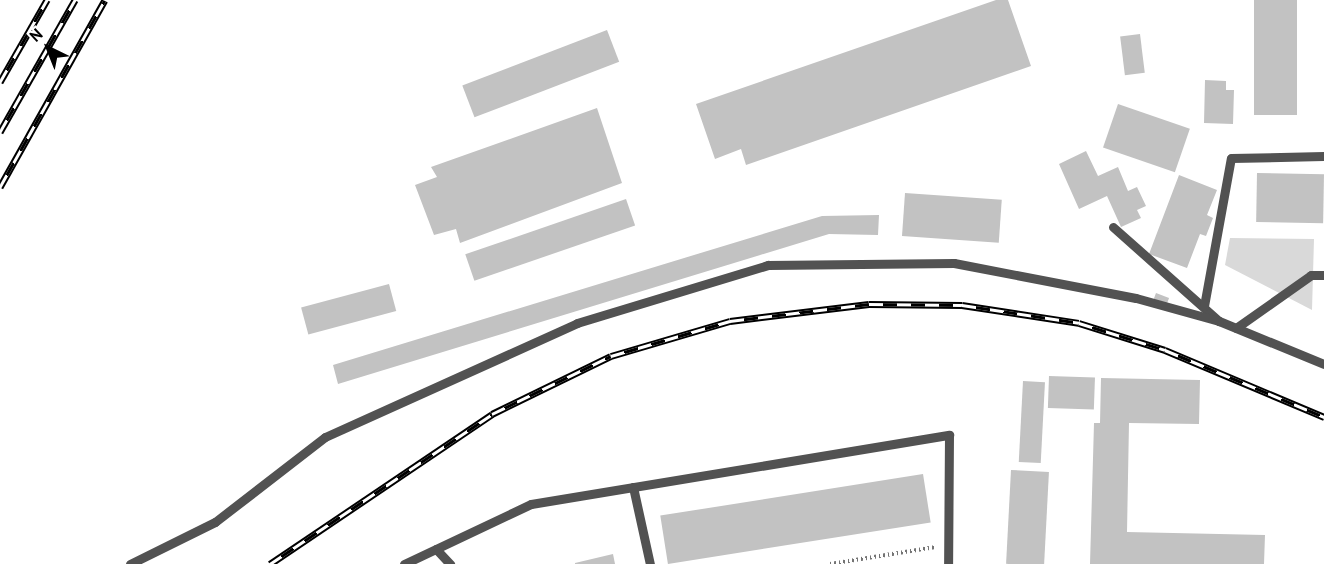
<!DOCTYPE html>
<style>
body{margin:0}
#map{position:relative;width:1324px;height:564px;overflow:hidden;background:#fff;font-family:"PT Sans",sans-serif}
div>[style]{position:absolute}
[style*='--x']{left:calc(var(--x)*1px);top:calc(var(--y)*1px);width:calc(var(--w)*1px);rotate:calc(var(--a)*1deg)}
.green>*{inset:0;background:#d9d9d9}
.building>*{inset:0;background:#c2c2c2;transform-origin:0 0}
.path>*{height:4px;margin-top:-2px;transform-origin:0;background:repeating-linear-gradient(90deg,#747474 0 1.5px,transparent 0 4.5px)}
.lane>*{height:9px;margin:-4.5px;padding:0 4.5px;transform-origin:4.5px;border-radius:4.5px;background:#525252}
.rail>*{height:7px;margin-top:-3.5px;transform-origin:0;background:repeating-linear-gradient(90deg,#fff 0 14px,#000 0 28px);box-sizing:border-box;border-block:2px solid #000}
span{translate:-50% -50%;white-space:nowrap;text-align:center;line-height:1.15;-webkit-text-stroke:5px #fff;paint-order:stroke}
.north{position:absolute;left:18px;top:18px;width:60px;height:60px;-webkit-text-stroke:4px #fff;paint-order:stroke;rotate:317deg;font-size:16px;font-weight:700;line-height:24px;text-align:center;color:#000}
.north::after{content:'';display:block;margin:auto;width:21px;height:27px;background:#000;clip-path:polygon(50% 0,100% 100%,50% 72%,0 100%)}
</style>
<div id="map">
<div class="green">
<i style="clip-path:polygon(1230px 238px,1314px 239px,1312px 310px,1225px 265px)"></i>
</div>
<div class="building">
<i style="clip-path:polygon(996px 0,1008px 0,1031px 66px,746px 165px,741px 149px,715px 159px,696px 104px)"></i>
<i style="left:1254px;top:0;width:43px;height:115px"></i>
<i style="left:607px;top:30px;width:34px;height:155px;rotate:69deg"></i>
<i style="left:1140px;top:34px;width:39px;height:20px;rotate:83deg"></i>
<i style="clip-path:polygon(1205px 80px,1226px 81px,1226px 90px,1234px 90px,1233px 124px,1204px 123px)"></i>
<i style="left:1118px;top:104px;width:76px;height:46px;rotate:19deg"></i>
<i style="clip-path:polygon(597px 108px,622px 183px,460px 243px,456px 229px,434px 235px,415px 185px,437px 177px,431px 167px)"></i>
<i style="clip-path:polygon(1086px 151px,1098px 176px,1118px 167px,1128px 191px,1137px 187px,1146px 206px,1137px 210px,1141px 218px,1121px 227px,1107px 196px,1079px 209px,1059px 164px)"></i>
<i style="left:1257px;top:173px;width:67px;height:49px;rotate:1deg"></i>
<i style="clip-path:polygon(1179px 175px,1217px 190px,1207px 215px,1213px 218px,1206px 236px,1200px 234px,1187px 268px,1149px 254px)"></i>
<i style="left:905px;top:193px;width:97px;height:43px;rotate:4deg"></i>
<i style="left:626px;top:199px;width:28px;height:170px;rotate:71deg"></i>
<i style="clip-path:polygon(879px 215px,878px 235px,829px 234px,338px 384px,333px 365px,822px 216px)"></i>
<i style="left:389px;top:284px;width:28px;height:91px;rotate:75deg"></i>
<i style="left:1156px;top:293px;width:14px;height:13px;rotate:21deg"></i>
<i style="left:1049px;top:376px;width:46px;height:32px;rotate:2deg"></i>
<i style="clip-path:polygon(1101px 378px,1200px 380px,1199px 424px,1129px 423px,1127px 532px,1265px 535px,1264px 564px,1090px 564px,1094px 423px,1100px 423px)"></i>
<i style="left:1023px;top:381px;width:22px;height:81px;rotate:3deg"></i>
<i style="left:1011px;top:470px;width:38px;height:94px;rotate:3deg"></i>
<i style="left:923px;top:474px;width:49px;height:266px;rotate:81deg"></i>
<i style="clip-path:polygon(613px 554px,615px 564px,575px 564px,575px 563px)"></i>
</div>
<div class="path">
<i style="--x:830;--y:564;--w:107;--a:-9.1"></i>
</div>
<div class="lane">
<i style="--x:1113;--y:227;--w:142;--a:41.6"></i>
<i style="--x:1219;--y:321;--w:113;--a:22.3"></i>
<i style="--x:1204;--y:306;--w:150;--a:-79.7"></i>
<i style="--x:1231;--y:158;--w:93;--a:-1.2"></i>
<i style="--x:1236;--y:328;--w:92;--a:-35.2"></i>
<i style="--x:1311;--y:275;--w:13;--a:0"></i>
<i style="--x:633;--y:487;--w:79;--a:77.6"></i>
<i style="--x:436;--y:549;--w:21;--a:47"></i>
<i style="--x:130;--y:564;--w:95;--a:-26.3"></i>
<i style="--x:215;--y:522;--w:139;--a:-37.7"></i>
<i style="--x:325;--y:437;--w:277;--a:-24.3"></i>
<i style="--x:577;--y:323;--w:200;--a:-16.9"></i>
<i style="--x:768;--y:265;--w:186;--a:-0.6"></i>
<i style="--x:954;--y:263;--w:185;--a:10.9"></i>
<i style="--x:1136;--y:298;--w:86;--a:15.5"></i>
<i style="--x:404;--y:564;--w:140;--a:-25.3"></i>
<i style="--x:531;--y:504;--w:424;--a:-9.4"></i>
<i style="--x:949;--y:435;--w:129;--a:90.4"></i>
</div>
<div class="rail">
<i style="--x:0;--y:82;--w:95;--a:-60.2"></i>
<i style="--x:0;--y:132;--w:152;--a:-60.4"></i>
<i style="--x:0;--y:187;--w:214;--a:-60.7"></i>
<i style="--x:270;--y:564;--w:268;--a:-34"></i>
<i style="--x:492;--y:414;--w:132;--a:-26"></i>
<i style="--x:611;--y:356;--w:124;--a:-16.4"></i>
<i style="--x:730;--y:321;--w:140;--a:-7"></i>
<i style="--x:869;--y:304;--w:93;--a:0.6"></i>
<i style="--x:962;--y:305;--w:118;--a:8.7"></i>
<i style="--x:1079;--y:323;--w:90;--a:17.4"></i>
<i style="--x:1165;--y:350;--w:173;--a:22.8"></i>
</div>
<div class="north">N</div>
</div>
